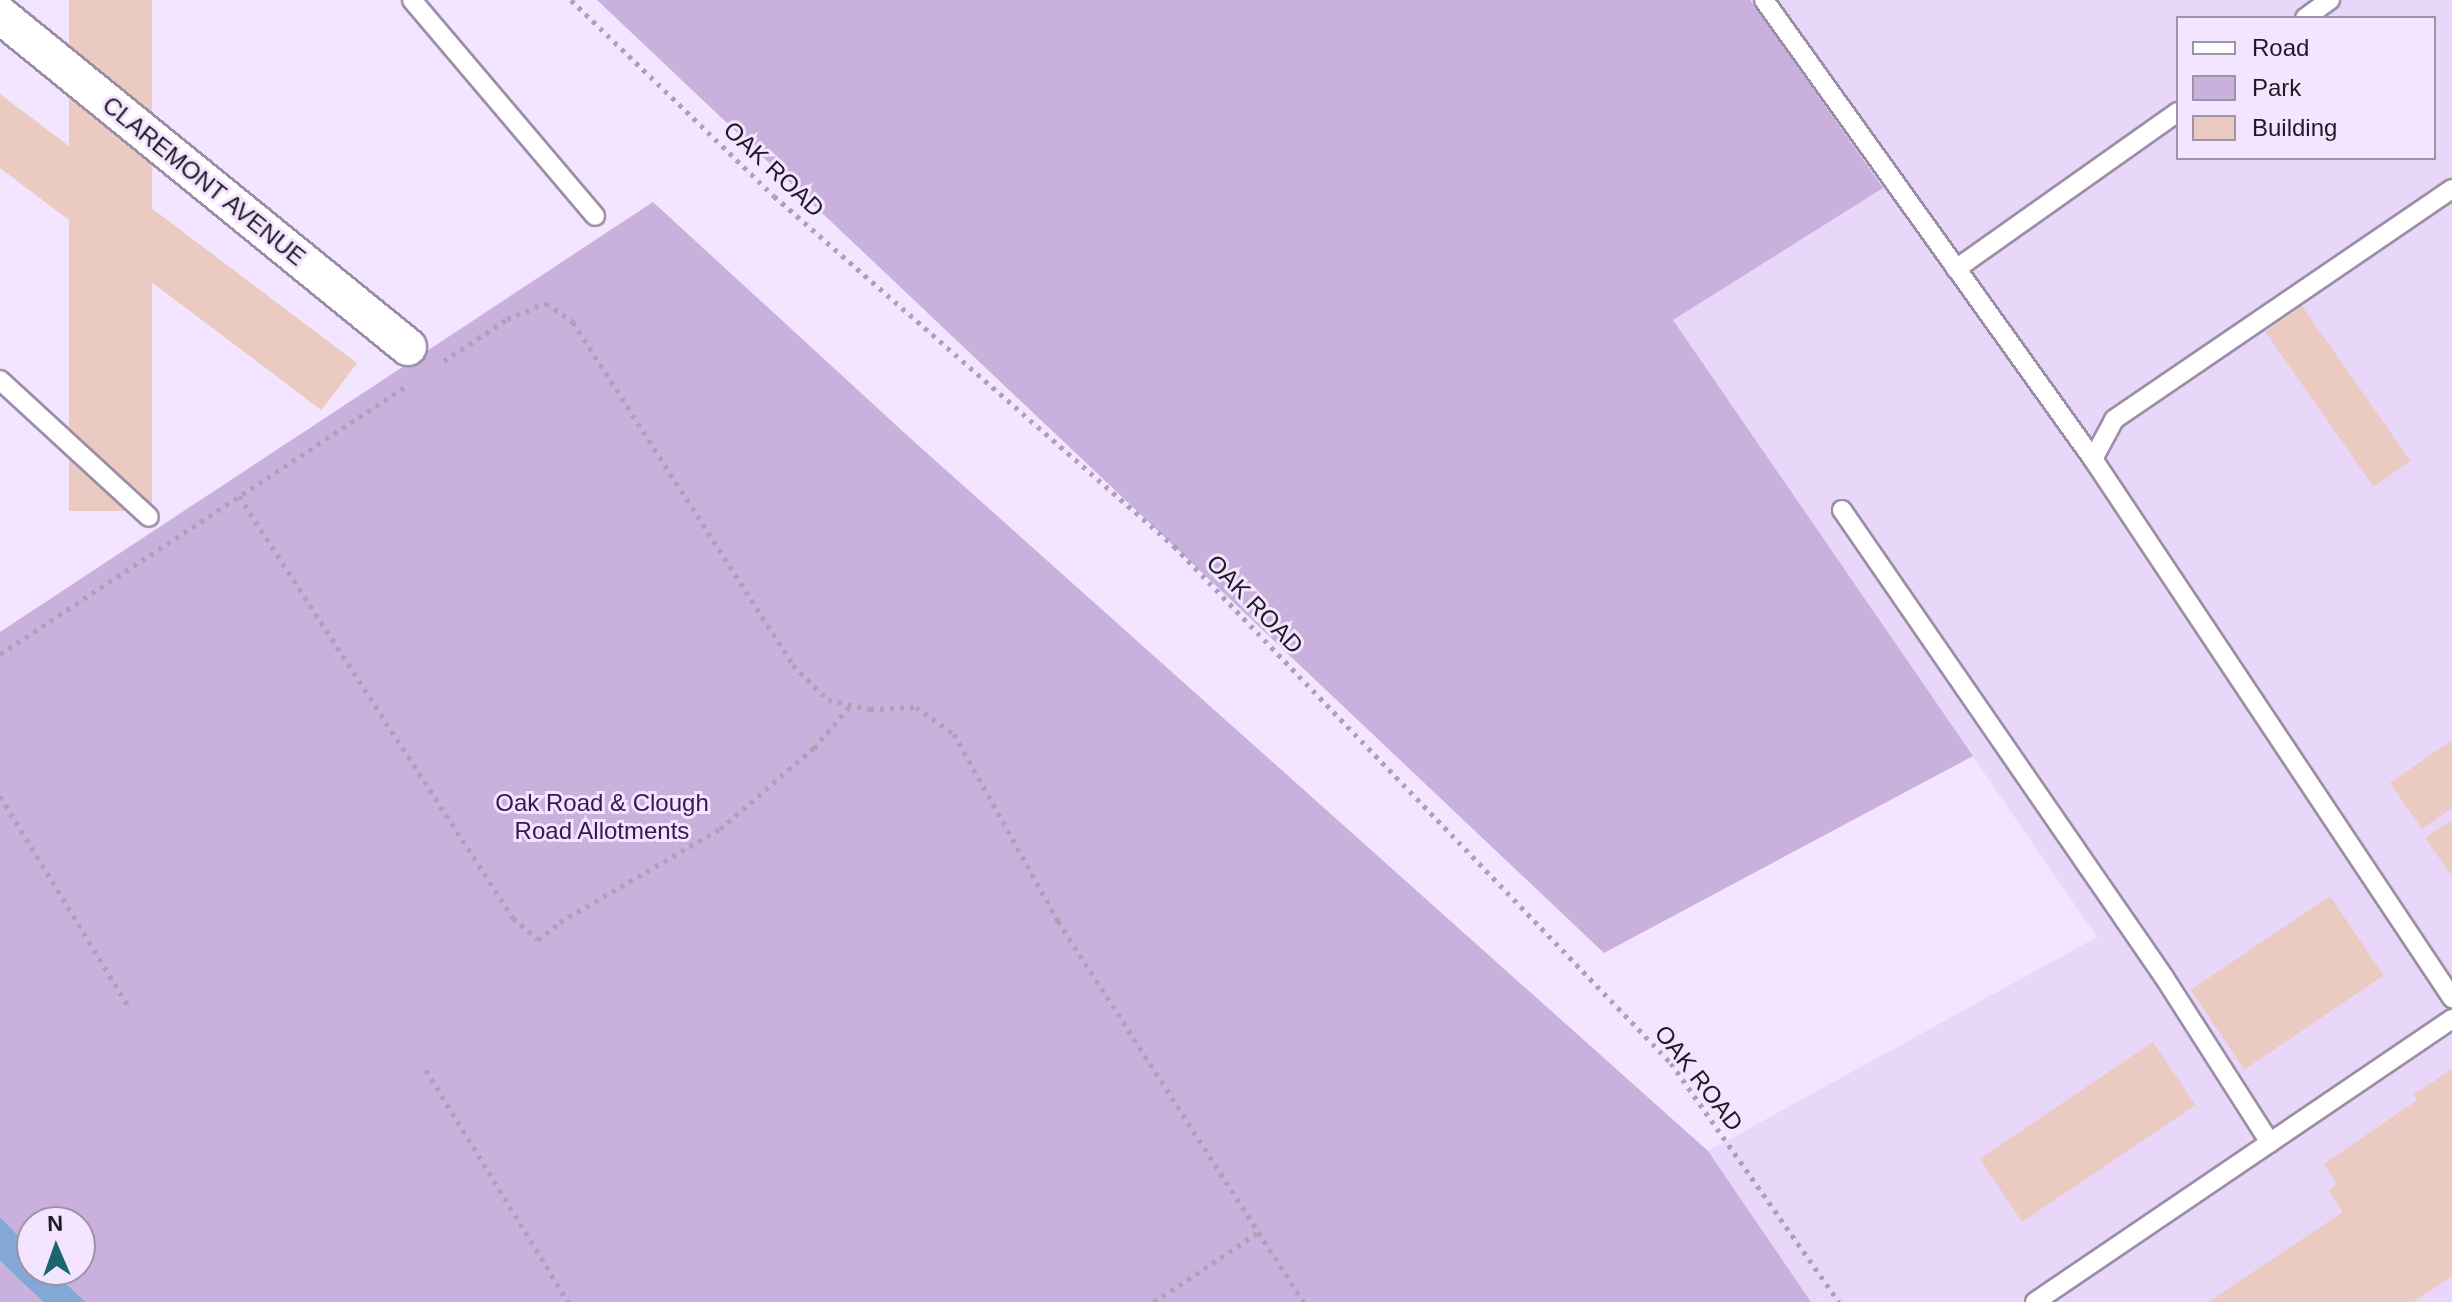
<!DOCTYPE html>
<style>
body{margin:0}
#map{position:relative;width:2452px;height:1302px;overflow:hidden;background:#f3e4ff;font-family:Helvetica,sans-serif}
div>[style]{position:absolute}
[style*='--x']{left:calc(var(--x)*1px);top:calc(var(--y)*1px);width:calc(var(--w)*1px);rotate:calc(var(--a)*1deg)}
.built>*{inset:0;background:#e9d7f9}
.green>*{inset:0;background:#c9b0dd}
.water>*{inset:0;background:#83a8d5}
.building>*{inset:0;background:#ebcac1;transform-origin:0 0}
.path>*{height:5px;margin-top:-2.5px;transform-origin:0;background:repeating-linear-gradient(90deg,#ada1b6 0 4px,transparent 0 10px)}
.roads{filter:drop-shadow(2px 0 #9c8ea7) drop-shadow(-2px 0 #9c8ea7) drop-shadow(0 2px #9c8ea7) drop-shadow(0 -2px #9c8ea7)}
.lane>*{height:18px;margin:-9px;padding:0 9px;transform-origin:9px;border-radius:9px;background:#fff}
.street>*{height:36px;margin:-18px;padding:0 18px;transform-origin:18px;border-radius:18px;background:#fff}
span{translate:-50% -50%;white-space:nowrap;text-align:center;line-height:1.15;-webkit-text-stroke:6px #f3e4ff;paint-order:stroke}
.street-label{font-size:24px;color:#1f1a24}
.park-label{font-size:24px;color:#3b1652}
.legend{position:absolute;left:2176px;top:16px;width:260px;height:144px;box-sizing:border-box;background:#f3e4ff;border:2px solid #9e93a7;margin:0;padding:10px 14px;list-style:none;font-size:24px;color:#1f1a24}
.legend li{display:flex;align-items:center;gap:16px;height:40px}
.legend b{width:40px;border:2px solid #9e93a7}
.north{position:absolute;left:16px;top:1206px;width:80px;height:80px;box-sizing:border-box;background:#f3e4ff;border:2px solid #9e93a7;border-radius:50%;rotate:358deg;font-size:22px;font-weight:700;line-height:32px;text-align:center;color:#1f1a24}
.north::after{content:'';display:block;margin:auto;width:28px;height:36px;background:#1a6570;clip-path:polygon(50% 0,100% 100%,50% 72%,0 100%)}
</style>
<div id="map">
<div class="built">
<i style="clip-path:polygon(evenodd,1750px 0,2452px 0,2452px 1302px,1811px 1302px,1708px 1151px,2097px 937px,1673px 320px,1882px 188px,1750px 0,2178px 18px,2434px 18px,2434px 158px,2178px 158px,2178px 18px)"></i>
</div>
<div class="green">
<i style="clip-path:polygon(597px 0,1750px 0,1883px 188px,1673px 320px,1973px 756px,1604px 953px)"></i>
<i style="clip-path:polygon(653px 202px,910px 438px,1708px 1151px,1811px 1302px,86px 1302px,51px 1270px,80px 1270px,80px 1222px,32px 1222px,32px 1250px,0 1217px,0 632px)"></i>
<i style="clip-path:polygon(0 1261px,43px 1302px,0 1302px)"></i>
</div>
<div class="water">
<i style="clip-path:polygon(0 1217px,32px 1250px,32px 1270px,51px 1270px,86px 1302px,43px 1302px,0 1261px)"></i>
</div>
<div class="building">
<i style="left:69px;top:0;width:83px;height:511px"></i>
<i style="left:0;top:94px;width:447px;height:59px;rotate:37deg"></i>
<i style="left:2302px;top:306px;width:189px;height:45px;rotate:55deg"></i>
<i style="clip-path:polygon(2452px 740px,2452px 808px,2422px 829px,2390px 783px)"></i>
<i style="clip-path:polygon(2452px 820px,2452px 876px,2425px 838px)"></i>
<i style="left:2330px;top:896px;width:96px;height:168px;rotate:56deg"></i>
<i style="left:2153px;top:1042px;width:76px;height:209px;rotate:56deg"></i>
<i style="clip-path:polygon(2452px 1069px,2452px 1276px,2413px 1302px,2208px 1302px,2343px 1212px,2328px 1190px,2337px 1184px,2324px 1164px,2417px 1100px,2413px 1095px)"></i>
</div>
<div class="path">
<i style="--x:571;--y:0;--w:282;--a:44"></i>
<i style="--x:774;--y:196;--w:532;--a:41.19"></i>
<i style="--x:1174;--y:546;--w:717;--a:46.13"></i>
<i style="--x:1671;--y:1063;--w:292;--a:54.9"></i>
<i style="--x:444;--y:361;--w:76;--a:-33.7"></i>
<i style="--x:507;--y:319;--w:42;--a:-22.3"></i>
<i style="--x:546;--y:303;--w:33;--a:35"></i>
<i style="--x:573;--y:322;--w:407;--a:57.3"></i>
<i style="--x:793;--y:665;--w:49;--a:45"></i>
<i style="--x:828;--y:700;--w:43;--a:12.1"></i>
<i style="--x:870;--y:709;--w:46;--a:-2.5"></i>
<i style="--x:916;--y:707;--w:47;--a:35.4"></i>
<i style="--x:954;--y:734;--w:214;--a:60.9"></i>
<i style="--x:1058;--y:921;--w:454;--a:57.2"></i>
<i style="--x:239;--y:496;--w:503;--a:57"></i>
<i style="--x:513;--y:918;--w:33;--a:41"></i>
<i style="--x:538;--y:940;--w:28;--a:-39"></i>
<i style="--x:560;--y:922;--w:185;--a:-30.2"></i>
<i style="--x:720;--y:829;--w:124;--a:-40.8"></i>
<i style="--x:814;--y:748;--w:57;--a:-49.3"></i>
<i style="--x:0;--y:654;--w:490;--a:-33.4"></i>
<i style="--x:0;--y:796;--w:250;--a:58.6"></i>
<i style="--x:426;--y:1070;--w:272;--a:58.5"></i>
<i style="--x:1154;--y:1302;--w:126;--a:-33.7"></i>
</div>
<div class="roads">
<div class="lane">
<i style="--x:412;--y:0;--w:283;--a:49.7"></i>
<i style="--x:1764;--y:0;--w:565;--a:54.37"></i>
<i style="--x:2305;--y:18;--w:31;--a:-36"></i>
<i style="--x:2452;--y:189;--w:409;--a:145.7"></i>
<i style="--x:2114;--y:420;--w:44;--a:118.3"></i>
<i style="--x:2093;--y:459;--w:648;--a:56.33"></i>
<i style="--x:1956;--y:269;--w:272;--a:-35.3"></i>
<i style="--x:0;--y:380;--w:202;--a:42.6"></i>
<i style="--x:1842;--y:510;--w:567;--a:55.41"></i>
<i style="--x:2164;--y:977;--w:197;--a:57.4"></i>
<i style="--x:2035;--y:1302;--w:504;--a:-34.16"></i>
</div>
<div class="street">
<i style="--x:0;--y:15;--w:526;--a:39.14"></i>
</div>
</div>
<div class="street-label">
<span style="left:774px;top:169px;rotate:43deg">OAK ROAD</span>
<span style="left:204px;top:181px;rotate:39deg">CLAREMONT AVENUE</span>
<span style="left:1255px;top:604px;rotate:46deg">OAK ROAD</span>
<span style="left:1699px;top:1078px;rotate:52deg">OAK ROAD</span>
</div>
<div class="park-label">
<span style="left:602px;top:817px">Oak Road &amp; Clough<br>Road Allotments</span>
</div>
<ul class="legend">
<li><b style="height:10px;background:#fff"></b>Road</li>
<li><b style="height:22px;background:#c9b0dd"></b>Park</li>
<li><b style="height:22px;background:#ebcac1"></b>Building</li>
</ul>
<div class="north">N</div>
</div>
